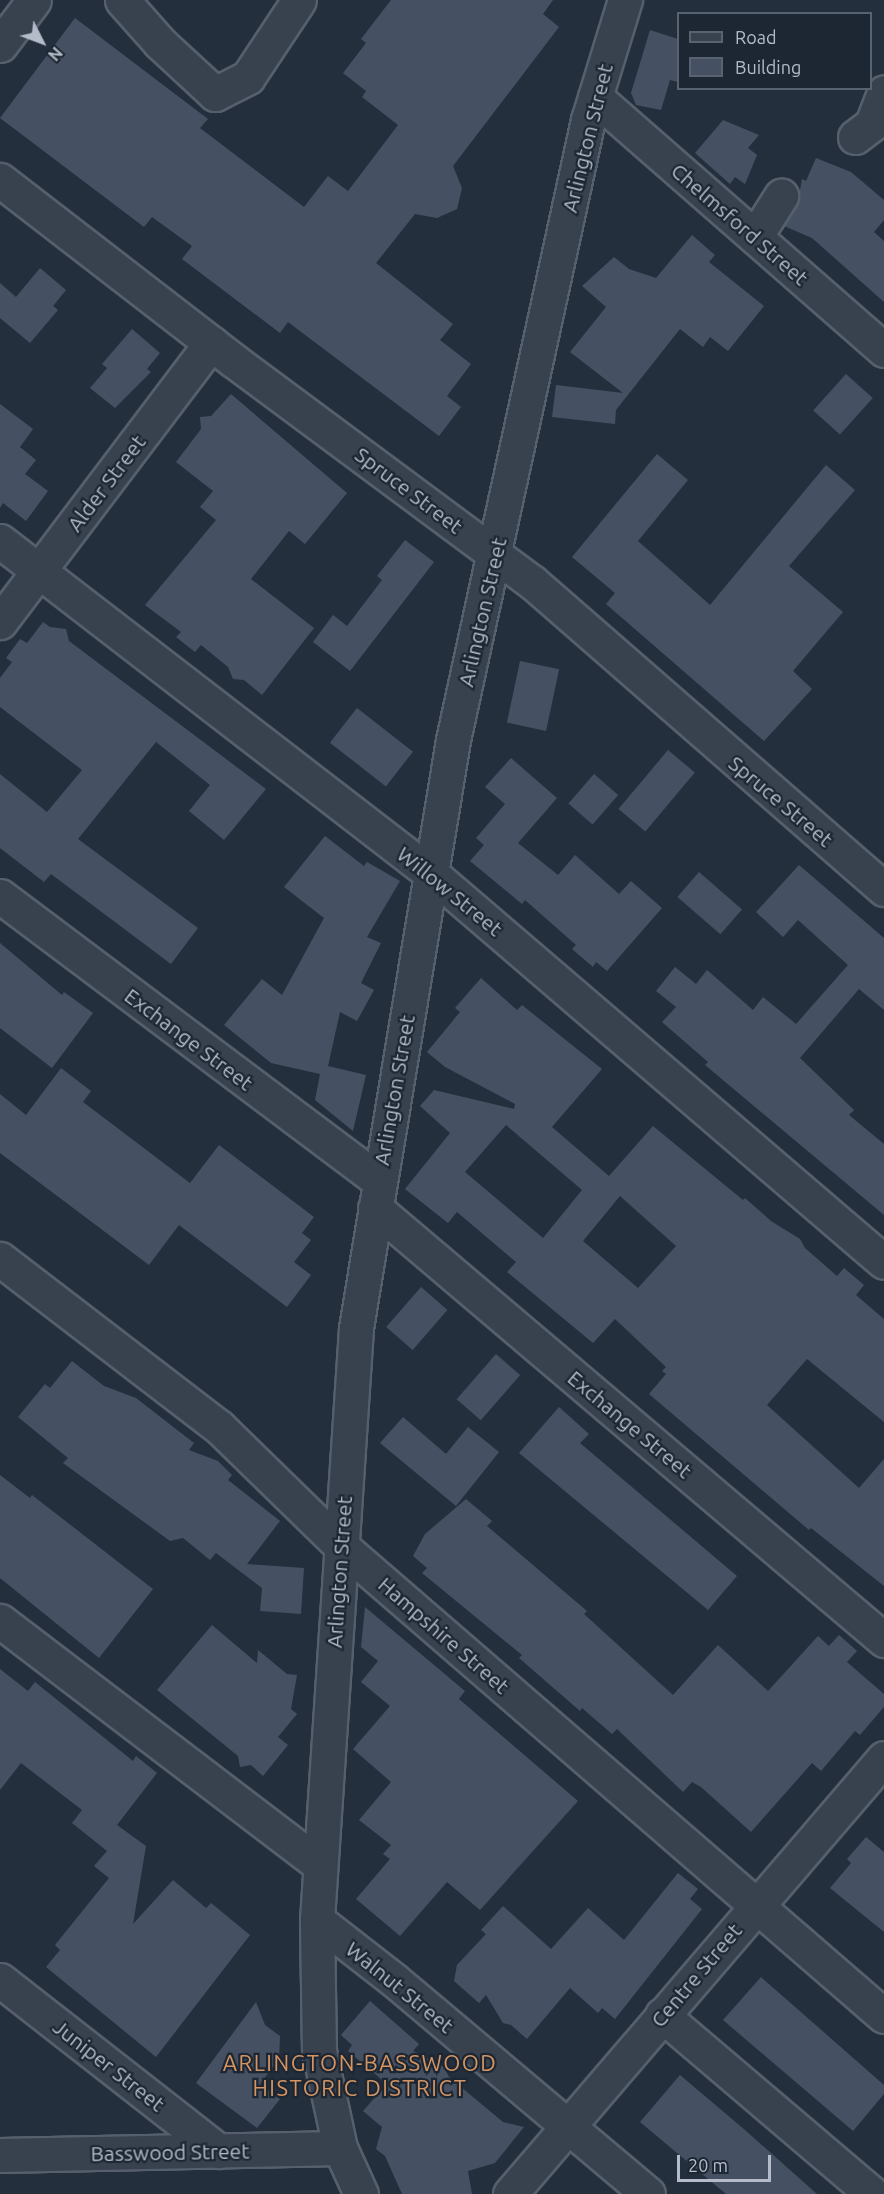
<!DOCTYPE html>
<style>
body{margin:0}
#map{position:relative;width:884px;height:2194px;overflow:hidden;background:#242f3e;font-family:Ubuntu,sans-serif}
div>[style]{position:absolute}
[style*='--x']{left:calc(var(--x)*1px);top:calc(var(--y)*1px);width:calc(var(--w)*1px);rotate:calc(var(--a)*1deg)}
.building>*{inset:0;background:#455162;transform-origin:0 0}
.roads{filter:drop-shadow(2px 0 #565f6c) drop-shadow(-2px 0 #565f6c) drop-shadow(0 2px #565f6c) drop-shadow(0 -2px #565f6c)}
.minor>*{height:33px;margin:-16.5px;padding:0 16.5px;transform-origin:16.5px;border-radius:16.5px;background:#38414e}
span{translate:-50% -50%;white-space:nowrap;text-align:center;line-height:1.15;-webkit-text-stroke:4.5px #1d2633;paint-order:stroke}
.street-label{font-size:21px;color:#b4bcc9}
.neighbourhood-label{font-size:22px;color:#d59563;letter-spacing:1.5px}
.legend{position:absolute;left:677px;top:12px;width:195px;height:78px;box-sizing:border-box;background:#1d2633;border:2px solid #59626f;margin:0;padding:8px 10px;list-style:none;font-size:18px;color:#b4bcc9}
.legend li{display:flex;align-items:center;gap:12px;height:30px}
.legend b{width:30px;border:2px solid #59626f}
.north{position:absolute;left:12px;top:12px;width:60px;height:60px;-webkit-text-stroke:4px #1d2633;paint-order:stroke;rotate:132deg;font-size:16px;font-weight:700;line-height:24px;text-align:center;color:#b4bcc9}
.north::after{content:'';display:block;margin:auto;width:21px;height:27px;background:#b4bcc9;clip-path:polygon(50% 0,100% 100%,50% 72%,0 100%)}
.scale{position:absolute;left:677px;top:2155px;width:94px;height:27px;box-sizing:border-box;border:3px solid #b4bcc9;border-top:0;padding-left:8px;font-size:18px;line-height:21px;white-space:nowrap;color:#b4bcc9;-webkit-text-stroke:4px #1d2633;paint-order:stroke}
</style>
<div id="map">
<div class="building">
<i style="clip-path:polygon(391px 0,553px 0,543px 14px,559px 27px,453px 166px,462px 188px,457px 209px,437px 218px,415px 214px,376px 263px,453px 324px,440px 340px,471px 364px,447px 396px,461px 407px,439px 436px,288px 322px,280px 333px,182px 259px,192px 246px,152px 217px,144px 227px,0 118px,75px 18px,208px 119px,200px 128px,304px 207px,328px 176px,348px 191px,398px 125px,362px 97px,366px 91px,343px 73px,366px 43px,361px 39px)"></i>
<i style="clip-path:polygon(650px 30px,678px 39px,678px 82px,670px 80px,661px 110px,636px 105px,631px 93px)"></i>
<i style="clip-path:polygon(723px 120px,759px 135px,748px 148px,757px 155px,745px 184px,735px 177px,730px 184px,695px 153px)"></i>
<i style="clip-path:polygon(816px 158px,851px 172px,884px 200px,884px 220px,874px 232px,884px 241px,884px 302px,812px 238px,784px 226px,797px 206px,802px 179px,806px 181px)"></i>
<i style="clip-path:polygon(692px 235px,715px 255px,709px 262px,764px 306px,728px 351px,710px 337px,703px 347px,680px 329px,616px 410px,615px 424px,552px 417px,556px 385px,623px 393px,570px 352px,606px 307px,582px 286px,614px 257px,629px 269px,656px 278px)"></i>
<i style="clip-path:polygon(40px 268px,66px 290px,53px 306px,58px 310px,30px 343px,0 318px,0 283px,16px 297px)"></i>
<i style="clip-path:polygon(132px 329px,160px 353px,147px 369px,151px 372px,115px 408px,90px 388px,107px 368px,102px 364px)"></i>
<i style="left:846px;top:374px;width:36px;height:49px;rotate:42deg"></i>
<i style="clip-path:polygon(231px 394px,347px 493px,305px 544px,289px 531px,251px 579px,314px 628px,262px 695px,244px 680px,233px 679px,228px 667px,201px 645px,195px 652px,176px 637px,181px 632px,145px 605px,216px 520px,200px 507px,213px 491px,176px 462px,201px 429px,200px 417px,211px 416px)"></i>
<i style="clip-path:polygon(0 404px,33px 429px,20px 447px,36px 460px,25px 474px,48px 491px,26px 521px,3px 503px,0 508px)"></i>
<i style="clip-path:polygon(657px 454px,688px 480px,638px 541px,710px 605px,826px 465px,855px 490px,789px 566px,843px 612px,793px 671px,812px 689px,764px 741px,606px 604px,615px 593px,572px 557px)"></i>
<i style="clip-path:polygon(405px 540px,434px 562px,350px 671px,313px 642px,333px 615px,347px 626px,382px 580px,377px 576px)"></i>
<i style="clip-path:polygon(43px 622px,50px 627px,66px 629px,69px 641px,266px 789px,224px 840px,189px 811px,210px 785px,156px 742px,78px 839px,198px 928px,171px 964px,51px 874px,44px 882px,0 848px,0 774px,47px 812px,82px 770px,0 707px,0 678px,12px 662px,6px 658px,20px 639px,27px 643px)"></i>
<i style="left:520px;top:661px;width:40px;height:63px;rotate:12deg"></i>
<i style="left:357px;top:708px;width:71px;height:44px;rotate:38deg"></i>
<i style="left:668px;top:750px;width:35px;height:77px;rotate:40deg"></i>
<i style="clip-path:polygon(511px 758px,557px 798px,518px 843px,558px 875px,575px 855px,619px 894px,631px 881px,662px 908px,607px 971px,596px 962px,593px 967px,572px 949px,576px 945px,525px 900px,522px 904px,470px 861px,484px 845px,476px 838px,505px 804px,485px 787px)"></i>
<i style="left:594px;top:774px;width:32px;height:39px;rotate:41deg"></i>
<i style="clip-path:polygon(325px 836px,364px 866px,367px 862px,400px 881px,367px 937px,381px 943px,361px 983px,374px 990px,357px 1021px,340px 1012px,328px 1066px,366px 1075px,353px 1131px,315px 1100px,320px 1074px,271px 1063px,224px 1025px,262px 979px,282px 995px,324px 918px,284px 887px)"></i>
<i style="clip-path:polygon(799px 865px,884px 938px,884px 1010px,859px 989px,800px 1058px,854px 1110px,849px 1115px,884px 1144px,884px 1215px,705px 1065px,708px 1062px,662px 1022px,676px 1007px,656px 991px,675px 967px,696px 984px,707px 970px,753px 1010px,763px 997px,796px 1024px,848px 965px,798px 920px,783px 937px,756px 912px)"></i>
<i style="left:699px;top:872px;width:57px;height:33px;rotate:41deg"></i>
<i style="clip-path:polygon(0 943px,62px 995px,64px 992px,93px 1013px,52px 1068px,0 1028px)"></i>
<i style="clip-path:polygon(evenodd,481px 978px,517px 1010px,522px 1005px,602px 1069px,552px 1127px,609px 1176px,653px 1126px,743px 1200px,745px 1198px,771px 1221px,800px 1239px,805px 1248px,837px 1276px,844px 1268px,864px 1285px,856px 1295px,884px 1319px,884px 1422px,807px 1359px,767px 1405px,859px 1488px,884px 1459px,884px 1586px,811px 1528px,809px 1530px,649px 1394px,666px 1374px,662px 1371px,666px 1367px,615px 1319px,593px 1343px,507px 1272px,516px 1262px,457px 1212px,448px 1223px,405px 1189px,450px 1133px,420px 1106px,434px 1090px,514px 1109px,515px 1104px,445px 1067px,427px 1052px,460px 1012px,455px 1008px,481px 978px,506px 1125px,582px 1190px,543px 1238px,465px 1172px,506px 1125px,481px 978px,620px 1196px,676px 1246px,638px 1288px,583px 1241px,620px 1196px)"></i>
<i style="clip-path:polygon(61px 1068px,91px 1091px,83px 1102px,190px 1183px,219px 1145px,314px 1217px,302px 1233px,311px 1240px,294px 1262px,311px 1275px,287px 1307px,179px 1225px,149px 1265px,0 1153px,0 1094px,26px 1115px)"></i>
<i style="left:421px;top:1287px;width:35px;height:53px;rotate:41deg"></i>
<i style="left:496px;top:1354px;width:32px;height:60px;rotate:41deg"></i>
<i style="clip-path:polygon(72px 1361px,104px 1386px,136px 1398px,194px 1443px,189px 1450px,218px 1461px,232px 1475px,228px 1480px,280px 1521px,247px 1564px,304px 1568px,301px 1614px,260px 1611px,262px 1588px,216px 1553px,210px 1560px,183px 1538px,170px 1541px,63px 1463px,68px 1458px,18px 1417px,45px 1384px,50px 1388px)"></i>
<i style="clip-path:polygon(559px 1407px,589px 1434px,580px 1443px,737px 1576px,708px 1610px,519px 1453px)"></i>
<i style="clip-path:polygon(403px 1417px,446px 1454px,468px 1427px,499px 1452px,456px 1506px,380px 1443px)"></i>
<i style="clip-path:polygon(0 1475px,30px 1498px,32px 1495px,153px 1589px,99px 1658px,0 1578px)"></i>
<i style="clip-path:polygon(466px 1499px,492px 1521px,487px 1526px,587px 1611px,584px 1614px,673px 1695px,718px 1645px,768px 1691px,818px 1636px,829px 1646px,839px 1635px,857px 1651px,847px 1662px,884px 1694px,884px 1707px,860px 1735px,855px 1731px,821px 1771px,812px 1763px,751px 1832px,701px 1787px,692px 1782px,683px 1792px,617px 1729px,612px 1734px,582px 1708px,580px 1711px,519px 1658px,522px 1655px,422px 1573px,427px 1568px,413px 1556px,425px 1534px)"></i>
<i style="clip-path:polygon(365px 1607px,465px 1691px,459px 1699px,578px 1801px,480px 1910px,447px 1882px,400px 1936px,356px 1899px,390px 1859px,383px 1854px,391px 1845px,359px 1820px,391px 1782px,353px 1749px,390px 1706px,361px 1682px,378px 1661px,361px 1647px)"></i>
<i style="clip-path:polygon(212px 1625px,257px 1663px,258px 1650px,287px 1674px,297px 1675px,291px 1709px,297px 1714px,278px 1737px,288px 1745px,263px 1776px,251px 1765px,240px 1767px,238px 1756px,157px 1690px)"></i>
<i style="clip-path:polygon(0 1669px,28px 1691px,35px 1682px,133px 1761px,136px 1756px,157px 1773px,117px 1825px,146px 1846px,133px 1924px,173px 1880px,206px 1908px,211px 1903px,250px 1935px,156px 2057px,46px 1967px,60px 1950px,55px 1945px,109px 1878px,94px 1866px,107px 1851px,72px 1823px,82px 1810px,21px 1763px,0 1790px)"></i>
<i style="clip-path:polygon(866px 1837px,884px 1852px,884px 1932px,830px 1888px,851px 1863px,847px 1859px)"></i>
<i style="clip-path:polygon(678px 1873px,698px 1889px,690px 1899px,702px 1909px,615px 2019px,602px 2008px,598px 2013px,570px 1988px,527px 2039px,511px 2025px,503px 2023px,486px 1995px,479px 2003px,454px 1981px,457px 1965px,486px 1934px,481px 1930px,503px 1906px,551px 1949px,588px 1908px,624px 1940px)"></i>
<i style="clip-path:polygon(761px 1977px,884px 2085px,884px 2094px,853px 2131px,723px 2020px)"></i>
<i style="clip-path:polygon(370px 2001px,419px 2044px,413px 2051px,444px 2067px,449px 2077px,503px 2122px,524px 2127px,495px 2163px,468px 2171px,472px 2194px,402px 2194px,385px 2156px,376px 2149px,382px 2127px,363px 2111px,387px 2084px,348px 2051px,352px 2045px,341px 2035px)"></i>
<i style="clip-path:polygon(256px 2002px,265px 2025px,280px 2036px,279px 2059px,260px 2084px,280px 2099px,257px 2128px,196px 2083px)"></i>
<i style="clip-path:polygon(680px 2075px,745px 2130px,817px 2194px,726px 2194px,640px 2122px)"></i>
</div>
<div class="roads">
<div class="minor">
<i style="--x:122;--y:0;--w:57;--a:48.5"></i>
<i style="--x:160;--y:43;--w:75;--a:42.8"></i>
<i style="--x:215;--y:94;--w:37;--a:-27"></i>
<i style="--x:248;--y:77;--w:92;--a:-56.5"></i>
<i style="--x:0;--y:45;--w:56;--a:-52.9"></i>
<i style="--x:595;--y:97;--w:384;--a:41.2"></i>
<i style="--x:855;--y:137;--w:21;--a:-37"></i>
<i style="--x:872;--y:124;--w:34;--a:-69"></i>
<i style="--x:0;--y:180;--w:294;--a:37.7"></i>
<i style="--x:233;--y:360;--w:372;--a:36.6"></i>
<i style="--x:532;--y:582;--w:467;--a:41.1"></i>
<i style="--x:755;--y:237;--w:49;--a:-57.6"></i>
<i style="--x:0;--y:541;--w:547;--a:37.65"></i>
<i style="--x:433;--y:875;--w:594;--a:40.63"></i>
<i style="--x:0;--y:622;--w:350;--a:-52.9"></i>
<i style="--x:0;--y:896;--w:473;--a:36.9"></i>
<i style="--x:375;--y:1208;--w:668;--a:40.32"></i>
<i style="--x:0;--y:1259;--w:276;--a:37.5"></i>
<i style="--x:219;--y:1427;--w:170;--a:44.3"></i>
<i style="--x:341;--y:1546;--w:718;--a:40.88"></i>
<i style="--x:0;--y:1621;--w:400;--a:37.3"></i>
<i style="--x:317;--y:1920;--w:98;--a:37.9"></i>
<i style="--x:394;--y:1980;--w:332;--a:40.1"></i>
<i style="--x:0;--y:1980;--w:278;--a:38"></i>
<i style="--x:662;--y:2015;--w:276;--a:40.4"></i>
<i style="--x:0;--y:2155;--w:340;--a:-1.2"></i>
<i style="--x:361;--y:2194;--w:51;--a:-114.5"></i>
<i style="--x:340;--y:2148;--w:99;--a:-102.2"></i>
<i style="--x:319;--y:2051;--w:131;--a:-90.9"></i>
<i style="--x:317;--y:1920;--w:593;--a:-86.23"></i>
<i style="--x:356;--y:1328;--w:596;--a:-80.63"></i>
<i style="--x:453;--y:740;--w:635;--a:-77.72"></i>
<i style="--x:588;--y:120;--w:126;--a:-72.9"></i>
<i style="--x:510;--y:2194;--w:574;--a:-49.38"></i>
</div>
</div>
<div class="street-label">
<span style="left:587px;top:138px;rotate:-76deg">Arlington Street</span>
<span style="left:740px;top:224px;rotate:41deg">Chelmsford Street</span>
<span style="left:106px;top:483px;rotate:-53deg">Alder Street</span>
<span style="left:409px;top:490px;rotate:37deg">Spruce Street</span>
<span style="left:482px;top:612px;rotate:-77deg">Arlington Street</span>
<span style="left:781px;top:801px;rotate:40deg">Spruce Street</span>
<span style="left:450px;top:891px;rotate:39deg">Willow Street</span>
<span style="left:189px;top:1039px;rotate:37deg">Exchange Street</span>
<span style="left:394px;top:1090px;rotate:-80deg">Arlington Street</span>
<span style="left:630px;top:1424px;rotate:40deg">Exchange Street</span>
<span style="left:339px;top:1572px;rotate:-86deg">Arlington Street</span>
<span style="left:444px;top:1635px;rotate:41deg">Hampshire Street</span>
<span style="left:696px;top:1975px;rotate:-50deg">Centre Street</span>
<span style="left:400px;top:1987px;rotate:39deg">Walnut Street</span>
<span style="left:109px;top:2065px;rotate:38deg">Juniper Street</span>
<span style="left:170px;top:2152px;rotate:-1deg">Basswood Street</span>
</div>
<div class="neighbourhood-label">
<span style="left:360px;top:2075px">ARLINGTON-BASSWOOD<br>HISTORIC DISTRICT</span>
</div>
<ul class="legend">
<li><b style="height:8px;background:#38414e"></b>Road</li>
<li><b style="height:16px;background:#455162"></b>Building</li>
</ul>
<div class="north">N</div>
<div class="scale">20 m</div>
</div>
